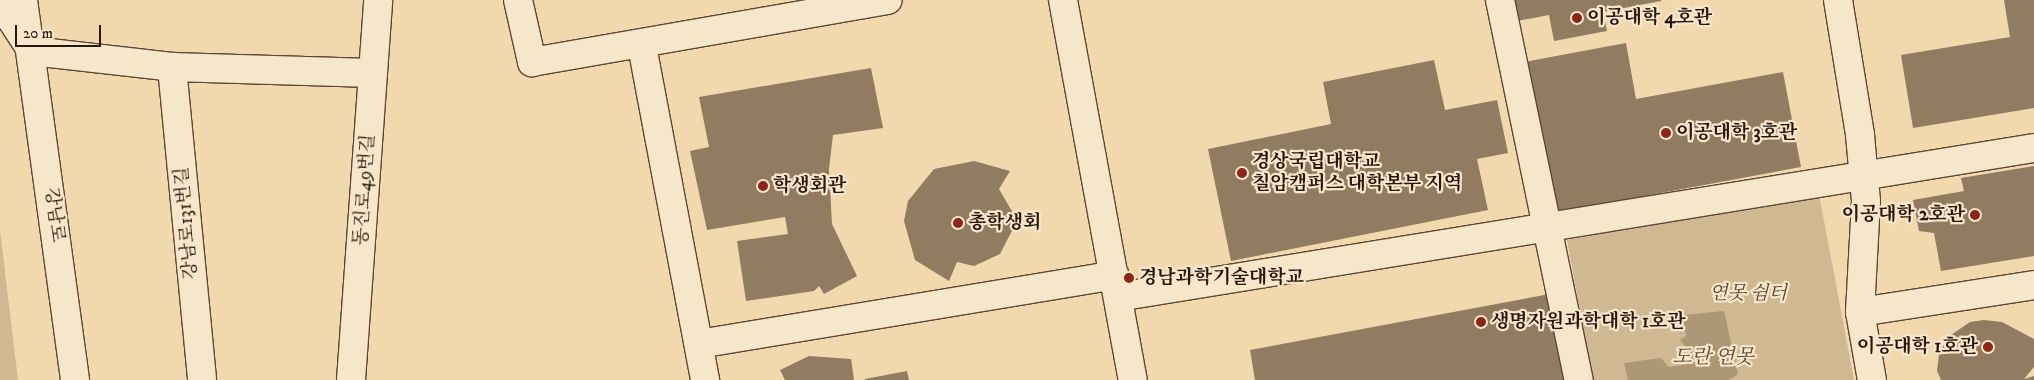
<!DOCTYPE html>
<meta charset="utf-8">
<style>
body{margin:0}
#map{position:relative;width:2034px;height:380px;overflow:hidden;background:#f1d9ad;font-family:"IM FELL DW Pica","Noto Serif KR",serif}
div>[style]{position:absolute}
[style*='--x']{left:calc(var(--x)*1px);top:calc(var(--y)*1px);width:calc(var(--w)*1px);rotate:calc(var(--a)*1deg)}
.green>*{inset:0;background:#cfb892}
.water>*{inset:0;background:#ad9777}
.building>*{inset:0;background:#917b61}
.roads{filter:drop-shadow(1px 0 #5b4736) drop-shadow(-1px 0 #5b4736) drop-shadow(0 1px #5b4736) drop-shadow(0 -1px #5b4736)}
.minor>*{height:28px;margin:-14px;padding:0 14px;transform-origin:14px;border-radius:14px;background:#f6e6ca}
.dots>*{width:14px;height:14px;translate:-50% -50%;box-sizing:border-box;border:2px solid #f6e6ca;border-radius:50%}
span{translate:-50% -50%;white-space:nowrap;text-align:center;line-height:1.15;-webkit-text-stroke:4.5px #f6e6ca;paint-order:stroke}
.poi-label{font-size:19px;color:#29160e;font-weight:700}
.left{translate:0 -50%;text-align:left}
.right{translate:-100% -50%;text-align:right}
.street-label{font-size:19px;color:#29160e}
.park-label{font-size:19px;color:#5b4736;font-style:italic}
.water-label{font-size:20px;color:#5e4a38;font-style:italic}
.scale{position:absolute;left:15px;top:25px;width:86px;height:22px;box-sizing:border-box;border:2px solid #29160e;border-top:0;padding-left:6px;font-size:15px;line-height:18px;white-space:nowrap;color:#29160e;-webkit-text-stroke:4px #f6e6ca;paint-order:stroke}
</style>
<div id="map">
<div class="green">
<i style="clip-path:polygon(1819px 194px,1854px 380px,1593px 380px,1567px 240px)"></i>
<i style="clip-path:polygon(0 230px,18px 380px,0 380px)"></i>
</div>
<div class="water">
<i style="clip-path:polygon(1724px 311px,1738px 374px,1729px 380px,1628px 380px,1624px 363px,1661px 358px,1669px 367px,1688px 364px,1691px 353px,1680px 340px,1686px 336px,1682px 315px)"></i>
</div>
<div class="building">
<i style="clip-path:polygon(1513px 0,1661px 0,1661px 1px,1603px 12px,1607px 31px,1554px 41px,1549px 15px,1517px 21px)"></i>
<i style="clip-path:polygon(2004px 0,2034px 0,2034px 108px,1913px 128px,1901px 55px,2010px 37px)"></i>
<i style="clip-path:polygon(1626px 43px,1636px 99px,1783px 72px,1801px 167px,1552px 213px,1524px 62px)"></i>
<i style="clip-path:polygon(1434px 60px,1445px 110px,1497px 100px,1508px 153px,1477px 159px,1488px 210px,1231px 261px,1208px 149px,1331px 124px,1323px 82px)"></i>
<i style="clip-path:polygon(871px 68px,883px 128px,833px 135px,829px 169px,832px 224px,857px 276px,824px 294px,819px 286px,814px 291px,746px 301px,737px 241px,788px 234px,785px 217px,707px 230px,690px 151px,709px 147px,699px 97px)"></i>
<i style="clip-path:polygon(974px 161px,1010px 171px,999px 189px,1013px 213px,1014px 227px,1000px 254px,974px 266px,957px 262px,949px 281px,915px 260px,904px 221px,908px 201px,934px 169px)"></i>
<i style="clip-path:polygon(2034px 166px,2034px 256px,1941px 271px,1934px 233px,1919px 231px,1913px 200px,1964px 191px,1961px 178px)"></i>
<i style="clip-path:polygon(1555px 293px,1571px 380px,1255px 380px,1250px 350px)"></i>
<i style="clip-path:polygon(1984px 320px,2002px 322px,2034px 339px,2034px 367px,2024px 379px,2034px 376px,2034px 380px,1941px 380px,1937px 371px,1939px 354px,1948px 337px,1970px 322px)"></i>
<i style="clip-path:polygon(809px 356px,851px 359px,854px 380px,785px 380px,780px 370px)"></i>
<i style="clip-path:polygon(907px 371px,909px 380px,865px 380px,865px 379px)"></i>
</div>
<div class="roads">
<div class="minor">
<i style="--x:23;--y:0;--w:384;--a:82.2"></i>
<i style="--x:518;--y:0;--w:64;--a:77.3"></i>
<i style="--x:532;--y:62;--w:361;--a:-9.9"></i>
<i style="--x:1063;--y:0;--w:386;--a:79.6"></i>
<i style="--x:1500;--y:0;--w:388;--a:78.3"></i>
<i style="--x:1838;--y:0;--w:137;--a:80.7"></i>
<i style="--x:1860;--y:135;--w:66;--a:84.8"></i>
<i style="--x:1866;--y:201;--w:111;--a:93.1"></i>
<i style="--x:1860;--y:312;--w:69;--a:80"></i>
<i style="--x:0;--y:2;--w:59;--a:56.9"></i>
<i style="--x:32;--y:51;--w:141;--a:6.5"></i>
<i style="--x:172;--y:67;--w:201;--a:1.7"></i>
<i style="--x:642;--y:46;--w:340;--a:79.3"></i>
<i style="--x:172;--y:67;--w:314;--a:84.5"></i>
<i style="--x:1118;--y:297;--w:928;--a:-9.24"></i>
<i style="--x:1860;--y:312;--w:176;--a:-8.8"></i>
<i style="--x:699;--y:344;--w:421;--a:-9.4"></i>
<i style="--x:351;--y:380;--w:381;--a:-85.9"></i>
</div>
</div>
<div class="dots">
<i style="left:1577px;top:18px;background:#8f2418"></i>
<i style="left:1666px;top:133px;background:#8f2418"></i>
<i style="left:1242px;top:173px;background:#8f2418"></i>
<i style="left:763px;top:186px;background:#8f2418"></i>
<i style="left:1975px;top:215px;background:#8f2418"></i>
<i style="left:958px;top:223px;background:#8f2418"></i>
<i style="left:1129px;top:278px;background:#8f2418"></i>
<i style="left:1481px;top:322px;background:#8f2418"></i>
<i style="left:1988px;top:347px;background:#8f2418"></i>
</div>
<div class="poi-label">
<span class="left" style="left:1587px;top:18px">이공대학 4호관</span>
<span class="left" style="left:1676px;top:133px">이공대학 3호관</span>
<span class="left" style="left:1252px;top:173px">경상국립대학교<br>칠암캠퍼스 대학본부 지역</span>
<span class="left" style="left:773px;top:186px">학생회관</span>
<span class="right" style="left:1965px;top:215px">이공대학 2호관</span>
<span class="left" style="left:968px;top:223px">총학생회</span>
<span class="left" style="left:1139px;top:278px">경남과학기술대학교</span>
<span class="left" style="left:1491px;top:322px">생명자원과학대학 1호관</span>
<span class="right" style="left:1978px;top:347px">이공대학 1호관</span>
</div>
<div class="street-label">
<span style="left:365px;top:190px;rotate:-86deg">동진로49번길</span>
<span style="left:54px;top:215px;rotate:82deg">강남로</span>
<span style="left:187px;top:223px;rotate:-95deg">강남로131번길</span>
</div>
<div class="park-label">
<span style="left:1748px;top:294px">연못 쉼터</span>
</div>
<div class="water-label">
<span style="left:1713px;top:357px">도란 연못</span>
</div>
<div class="scale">20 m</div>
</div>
